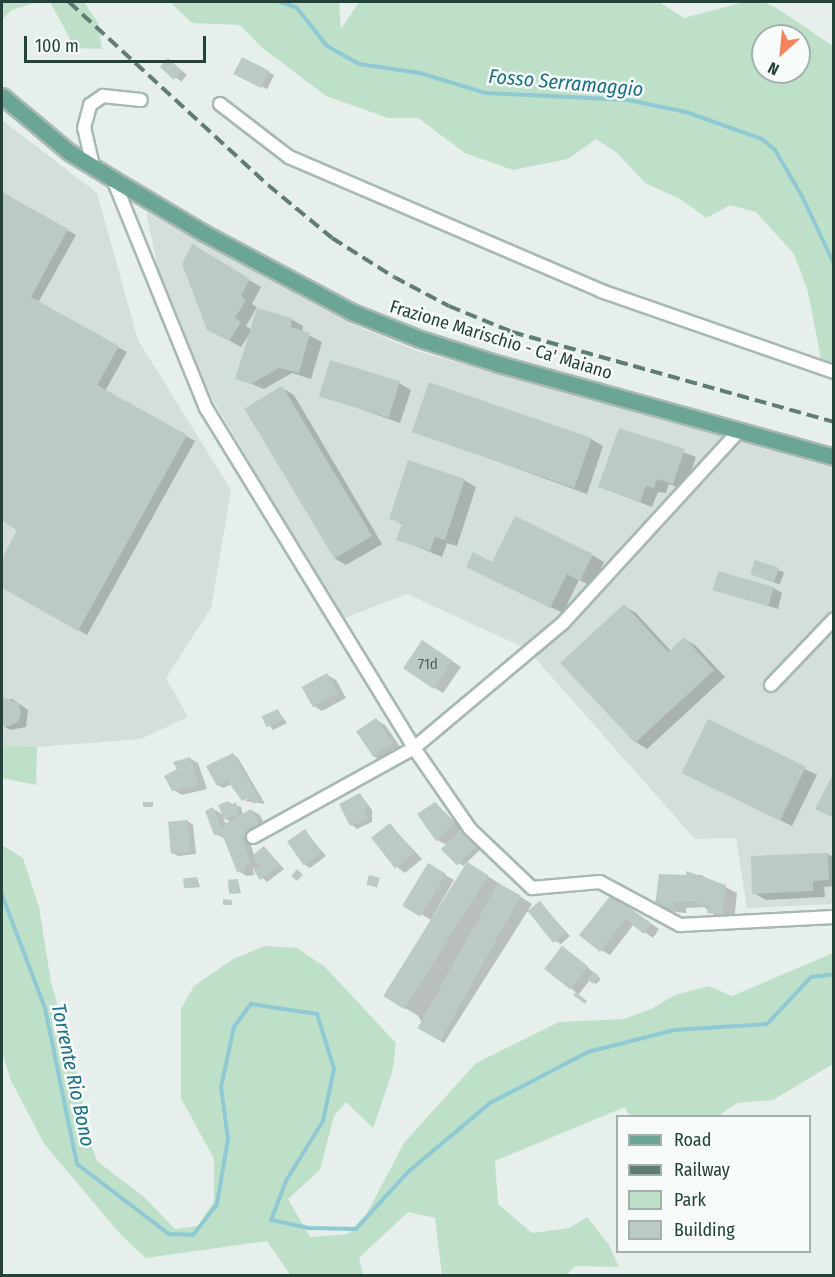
<!DOCTYPE html>
<style>
body{margin:0}
#map{position:relative;width:835px;height:1277px;overflow:hidden;background:#e6efeb;font-family:"Fira Sans Condensed",sans-serif}
div>[style]{position:absolute}
[style*='--x']{left:calc(var(--x)*1px);top:calc(var(--y)*1px);width:calc(var(--w)*1px);rotate:calc(var(--a)*1deg)}
.built>*{inset:0;background:#d4dfda}
.green>*{inset:0;background:#bfe0c8}
.shadow>*{inset:0;background:#0003;transform-origin:0 0}
.stream>*{height:4px;margin:-2px;padding:0 2px;transform-origin:2px;border-radius:2px;background:#8ec9d4}
.building>*{inset:0;background:#bbcac4;transform-origin:0 0}
.roads{filter:drop-shadow(2px 0 #a8b8b2) drop-shadow(-2px 0 #a8b8b2) drop-shadow(0 2px #a8b8b2) drop-shadow(0 -2px #a8b8b2)}
.minor>*{height:12px;margin:-6px;padding:0 6px;transform-origin:6px;border-radius:6px;background:#fff}
.major>*{height:15px;margin:-7.5px;padding:0 7.5px;transform-origin:7.5px;border-radius:7.5px;background:#6aa596}
.rail>*{height:4px;margin-top:-2px;transform-origin:0;background:repeating-linear-gradient(90deg,#5f7d75 0 12px,transparent 0 18px)}
span{translate:-50% -50%;white-space:nowrap;text-align:center;line-height:1.15;-webkit-text-stroke:5px #f7fbf9;paint-order:stroke}
.number-label{font-size:15px;color:#4a645c}
.number-label span{-webkit-text-stroke-width:0}
.street-label{font-size:18px;color:#24423a}
.water-label{font-size:20px;color:#1c6f80;font-style:italic}
.frame{position:absolute;inset:0;border:3px solid #24423a;pointer-events:none}
.legend{position:absolute;left:616px;top:1115px;width:195px;height:138px;box-sizing:border-box;background:#f7fbf9;border:2px solid #a3b1ad;margin:0;padding:8px 10px;list-style:none;font-size:18px;color:#24423a}
.legend li{display:flex;align-items:center;gap:12px;height:30px}
.legend b{width:30px;border:2px solid #a3b1ad}
.north{position:absolute;left:751px;top:24px;width:60px;height:60px;box-sizing:border-box;background:#f7fbf9;border:2px solid #a3b1ad;border-radius:50%;rotate:207deg;font-size:16px;font-weight:700;line-height:24px;text-align:center;color:#24423a}
.north::after{content:'';display:block;margin:auto;width:21px;height:27px;background:#f4845f;clip-path:polygon(50% 0,100% 100%,50% 72%,0 100%)}
.scale{position:absolute;left:24px;top:36px;width:182px;height:27px;box-sizing:border-box;border:3px solid #24423a;border-top:0;padding-left:8px;font-size:18px;line-height:21px;white-space:nowrap;color:#24423a;-webkit-text-stroke:4px #f7fbf9;paint-order:stroke}
</style>
<div id="map">
<div class="built">
<i style="clip-path:polygon(2px 120px,97px 193px,138px 340px,231px 490px,211px 608px,166px 678px,188px 717px,141px 739px,37px 747px,2px 745px)"></i>
<i style="clip-path:polygon(146px 212px,349px 323px,417px 351px,833px 468px,833px 904px,747px 908px,736px 838px,695px 839px,527px 649px,407px 594px,342px 619px,209px 393px,160px 278px)"></i>
</div>
<div class="green">
<i style="clip-path:polygon(2px 2px,37px 2px,12px 10px,2px 19px)"></i>
<i style="clip-path:polygon(50px 2px,84px 2px,98px 23px,102px 49px,75px 48px)"></i>
<i style="clip-path:polygon(evenodd,170px 2px,339px 2px,341px 29px,359px 2px,659px 2px,684px 18px,744px 2px,763px 2px,775px 7px,833px 46px,833px 367px,821px 359px,808px 292px,794px 254px,756px 212px,730px 205px,706px 218px,682px 200px,645px 183px,617px 153px,596px 139px,568px 159px,513px 170px,465px 153px,418px 118px,388px 118px,326px 96px,260px 46px,240px 25px,192px 23px,170px 2px,763px 36px,799px 36px,799px 72px,763px 72px,763px 36px)"></i>
<i style="clip-path:polygon(2px 745px,37px 747px,36px 785px,2px 778px)"></i>
<i style="clip-path:polygon(2px 845px,23px 858px,39px 907px,51px 982px,80px 1083px,87px 1134px,97px 1161px,144px 1197px,175px 1229px,198px 1226px,214px 1201px,214px 1159px,181px 1098px,181px 1009px,194px 986px,233px 959px,265px 946px,297px 948px,325px 967px,396px 1043px,392px 1073px,373px 1128px,346px 1102px,334px 1116px,320px 1170px,288px 1199px,310px 1237px,348px 1234px,367px 1213px,404px 1143px,476px 1063px,559px 1022px,624px 1019px,651px 1009px,675px 995px,709px 986px,732px 996px,833px 953px,833px 1064px,773px 1100px,737px 1103px,718px 1116px,630px 1116px,625px 1107px,495px 1161px,498px 1204px,532px 1233px,569px 1228px,587px 1217px,609px 1245px,619px 1267px,576px 1266px,566px 1275px,442px 1275px,435px 1218px,408px 1212px,359px 1258px,363px 1275px,290px 1275px,267px 1241px,146px 1258px,122px 1236px,45px 1145px,11px 1081px,2px 1052px)"></i>
</div>
<div class="shadow">
<i style="left:243px;top:59px;width:35px;height:16px;rotate:27deg"></i>
<i style="left:168px;top:60px;width:24px;height:9px;rotate:38deg"></i>
<i style="clip-path:polygon(2px 194px,76px 235px,38px 303px,127px 352px,105px 391px,195px 441px,87px 635px,2px 587px,2px 562px,19px 530px,2px 520px)"></i>
<i style="clip-path:polygon(192px 247px,261px 287px,252px 304px,257px 307px,246px 326px,252px 330px,291px 319px,303px 326px,302px 332px,322px 342px,311px 379px,292px 373px,264px 389px,237px 378px,250px 333px,241px 347px,208px 329px)"></i>
<i style="clip-path:polygon(399px 383px,411px 390px,400px 423px,321px 395px)"></i>
<i style="clip-path:polygon(282px 388px,294px 395px,382px 544px,346px 565px,334px 558px)"></i>
<i style="clip-path:polygon(620px 429px,696px 457px,685px 490px,669px 484px,666px 493px,658px 492px,652px 507px,600px 487px)"></i>
<i style="clip-path:polygon(414px 431px,591px 439px,603px 446px,587px 494px)"></i>
<i style="clip-path:polygon(464px 480px,476px 487px,457px 546px,447px 543px,442px 557px,398px 539px,403px 525px,391px 518px)"></i>
<i style="clip-path:polygon(592px 555px,604px 562px,592px 586px,579px 580px,563px 613px,479px 573px,493px 564px)"></i>
<i style="left:756px;top:562px;width:30px;height:13px;rotate:20deg"></i>
<i style="clip-path:polygon(774px 588px,782px 593px,778px 609px,715px 589px)"></i>
<i style="clip-path:polygon(624px 606px,636px 613px,671px 651px,684px 639px,696px 646px,725px 677px,647px 749px,636px 742px)"></i>
<i style="clip-path:polygon(431px 647px,461px 667px,443px 693px,435px 688px)"></i>
<i style="clip-path:polygon(327px 675px,336px 680px,346px 698px,322px 711px,314px 706px)"></i>
<i style="clip-path:polygon(12px 699px,28px 710px,26px 727px,10px 730px,2px 725px,2px 701px)"></i>
<i style="clip-path:polygon(278px 711px,287px 723px,273px 730px,263px 717px)"></i>
<i style="clip-path:polygon(376px 720px,385px 725px,401px 748px,382px 761px,373px 756px)"></i>
<i style="clip-path:polygon(233px 755px,238px 758px,265px 804px,245px 801px,255px 792px,244px 800px,232px 784px,223px 788px,218px 785px)"></i>
<i style="clip-path:polygon(189px 758px,198px 763px,207px 789px,182px 795px,174px 790px,178px 770px)"></i>
<i style="clip-path:polygon(805px 769px,817px 775px,792px 826px,695px 779px)"></i>
<i style="clip-path:polygon(360px 794px,372px 810px,372px 822px,357px 829px,352px 825px)"></i>
<i style="clip-path:polygon(evenodd,228px 802px,241px 807px,243px 815px,251px 810px,260px 815px,269px 834px,250px 842px,254px 855px,265px 848px,284px 869px,267px 882px,253px 868px,254px 875px,247px 876px,238px 871px,226px 839px,215px 834px,213px 809px,224px 815px,228px 802px,223px 817px,231px 822px,226px 825px,223px 817px)"></i>
<i style="clip-path:polygon(435px 803px,482px 848px,463px 866px,443px 849px,447px 845px,437px 840px,419px 815px)"></i>
<i style="clip-path:polygon(187px 821px,193px 825px,196px 854px,178px 856px,173px 853px)"></i>
<i style="clip-path:polygon(390px 825px,422px 859px,405px 873px,397px 867px)"></i>
<i style="clip-path:polygon(305px 831px,326px 856px,310px 868px,305px 865px)"></i>
<i style="clip-path:polygon(828px 854px,834px 858px,834px 886px,824px 887px,825px 897px,766px 900px,754px 893px)"></i>
<i style="clip-path:polygon(468px 864px,532px 904px,444px 1043px,432px 1036px,417px 1015px,388px 998px)"></i>
<i style="left:428px;top:865px;width:30px;height:46px;rotate:30deg"></i>
<i style="clip-path:polygon(660px 875px,701px 875px,737px 893px,734px 921px,720px 919px,704px 907px,686px 908px,686px 913px,668px 911px,656px 904px)"></i>
<i style="clip-path:polygon(197px 878px,200px 887px,186px 888px)"></i>
<i style="clip-path:polygon(238px 881px,241px 893px,232px 894px,230px 892px)"></i>
<i style="clip-path:polygon(620px 902px,659px 929px,653px 938px,634px 924px,610px 955px,601px 950px)"></i>
<i style="clip-path:polygon(540px 903px,570px 936px,561px 944px,556px 941px)"></i>
<i style="clip-path:polygon(571px 953px,601px 979px,596px 984px,590px 980px,578px 995px,588px 1004px,571px 988px)"></i>
</div>
<div class="stream">
<i style="--x:280;--y:2;--w:18;--a:19"></i>
<i style="--x:297;--y:8;--w:48;--a:51.7"></i>
<i style="--x:327;--y:46;--w:37;--a:29"></i>
<i style="--x:359;--y:64;--w:62;--a:8.4"></i>
<i style="--x:420;--y:73;--w:69;--a:16.9"></i>
<i style="--x:486;--y:93;--w:142;--a:2.8"></i>
<i style="--x:628;--y:100;--w:59;--a:11.7"></i>
<i style="--x:686;--y:112;--w:81;--a:19.6"></i>
<i style="--x:762;--y:139;--w:17;--a:40"></i>
<i style="--x:775;--y:150;--w:56;--a:59.7"></i>
<i style="--x:803;--y:198;--w:73;--a:64.8"></i>
<i style="--x:2;--y:895;--w:121;--a:69.2"></i>
<i style="--x:45;--y:1008;--w:159;--a:78.4"></i>
<i style="--x:77;--y:1164;--w:116;--a:37.3"></i>
<i style="--x:169;--y:1234;--w:24;--a:2"></i>
<i style="--x:193;--y:1235;--w:39;--a:-52"></i>
<i style="--x:217;--y:1204;--w:66;--a:-80.4"></i>
<i style="--x:228;--y:1139;--w:52;--a:-97.7"></i>
<i style="--x:221;--y:1087;--w:61;--a:-77.8"></i>
<i style="--x:234;--y:1027;--w:29;--a:-54"></i>
<i style="--x:251;--y:1004;--w:67;--a:8.6"></i>
<i style="--x:317;--y:1014;--w:58;--a:72.8"></i>
<i style="--x:334;--y:1069;--w:53;--a:101.9"></i>
<i style="--x:323;--y:1121;--w:70;--a:121.7"></i>
<i style="--x:286;--y:1181;--w:42;--a:111"></i>
<i style="--x:271;--y:1220;--w:40;--a:12"></i>
<i style="--x:310;--y:1228;--w:46;--a:1.2"></i>
<i style="--x:356;--y:1229;--w:79;--a:-47.6"></i>
<i style="--x:409;--y:1171;--w:106;--a:-40"></i>
<i style="--x:490;--y:1103;--w:110;--a:-27.5"></i>
<i style="--x:588;--y:1052;--w:89;--a:-14.3"></i>
<i style="--x:674;--y:1030;--w:93;--a:-3.7"></i>
<i style="--x:767;--y:1024;--w:64;--a:-46.9"></i>
<i style="--x:811;--y:977;--w:23;--a:-7"></i>
</div>
<div class="building">
<i style="left:242px;top:57px;width:31px;height:19px;rotate:27deg"></i>
<i style="left:168px;top:58px;width:19px;height:12px;rotate:43deg"></i>
<i style="clip-path:polygon(2px 192px,68px 229px,31px 297px,119px 346px,97px 385px,187px 435px,78px 631px,2px 588px,2px 559px,17px 530px,2px 521px)"></i>
<i style="clip-path:polygon(192px 244px,250px 279px,241px 296px,246px 300px,235px 318px,241px 322px,229px 341px,207px 330px,182px 264px)"></i>
<i style="clip-path:polygon(257px 308px,292px 318px,291px 327px,310px 333px,299px 373px,279px 368px,251px 384px,235px 379px)"></i>
<i style="left:330px;top:360px;width:73px;height:38px;rotate:17deg"></i>
<i style="left:429px;top:382px;width:172px;height:53px;rotate:19deg"></i>
<i style="left:282px;top:386px;width:175px;height:44px;rotate:59deg"></i>
<i style="clip-path:polygon(619px 428px,685px 449px,673px 484px,657px 479px,654px 488px,646px 486px,640px 502px,598px 487px)"></i>
<i style="clip-path:polygon(408px 460px,465px 479px,445px 540px,435px 537px,430px 551px,396px 540px,402px 523px,389px 519px)"></i>
<i style="clip-path:polygon(515px 516px,593px 554px,580px 581px,567px 574px,550px 608px,466px 567px,473px 552px,492px 562px)"></i>
<i style="left:755px;top:560px;width:25px;height:15px;rotate:18deg"></i>
<i style="left:718px;top:571px;width:58px;height:20px;rotate:16deg"></i>
<i style="clip-path:polygon(624px 604px,668px 652px,684px 637px,714px 670px,635px 743px,560px 663px)"></i>
<i style="left:422px;top:640px;width:37px;height:34px;rotate:34deg"></i>
<i style="left:327px;top:673px;width:23px;height:29px;rotate:61deg"></i>
<i style="clip-path:polygon(3px 697px,19px 704px,21px 713px,18px 722px,9px 726px,2px 726px)"></i>
<i style="left:278px;top:709px;width:12px;height:18px;rotate:66deg"></i>
<i style="left:376px;top:718px;width:30px;height:24px;rotate:56deg"></i>
<i style="left:708px;top:719px;width:109px;height:60px;rotate:26deg"></i>
<i style="clip-path:polygon(233px 753px,260px 800px,254px 804px,250px 797px,242px 801px,227px 780px,217px 786px,206px 766px)"></i>
<i style="clip-path:polygon(190px 757px,199px 785px,172px 791px,164px 776px,177px 769px,173px 762px)"></i>
<i style="clip-path:polygon(834px 772px,834px 818px,815px 809px)"></i>
<i style="clip-path:polygon(360px 793px,367px 807px,364px 809px,367px 819px,350px 826px,339px 804px)"></i>
<i style="clip-path:polygon(228px 801px,231px 805px,236px 802px,239px 813px,225px 820px,218px 805px)"></i>
<i style="left:143px;top:802px;width:10px;height:5px"></i>
<i style="clip-path:polygon(435px 802px,454px 823px,436px 841px,417px 814px)"></i>
<i style="clip-path:polygon(213px 807px,222px 830px,224px 824px,251px 809px,261px 829px,242px 837px,251px 863px,245px 865px,246px 870px,237px 872px,222px 834px,214px 835px,205px 811px)"></i>
<i style="left:188px;top:820px;width:32px;height:20px;rotate:85deg"></i>
<i style="left:390px;top:823px;width:39px;height:24px;rotate:52deg"></i>
<i style="left:462px;top:828px;width:23px;height:30px;rotate:45deg"></i>
<i style="left:305px;top:829px;width:29px;height:22px;rotate:55deg"></i>
<i style="clip-path:polygon(264px 846px,280px 866px,260px 880px,254px 871px,260px 867px,252px 856px)"></i>
<i style="clip-path:polygon(828px 853px,829px 880px,813px 881px,813px 891px,752px 894px,751px 856px)"></i>
<i style="left:467px;top:862px;width:25px;height:158px;rotate:32deg"></i>
<i style="left:428px;top:863px;width:21px;height:50px;rotate:31deg"></i>
<i style="clip-path:polygon(297px 869px,303px 875px,297px 881px,291px 876px)"></i>
<i style="clip-path:polygon(686px 871px,726px 885px,722px 915px,707px 913px,708px 906px,697px 905px,697px 901px,675px 902px,674px 908px,655px 905px,659px 874px,686px 875px)"></i>
<i style="left:369px;top:875px;width:11px;height:10px;rotate:15deg"></i>
<i style="left:197px;top:877px;width:10px;height:14px;rotate:84deg"></i>
<i style="left:238px;top:879px;width:14px;height:10px;rotate:86deg"></i>
<i style="left:498px;top:883px;width:26px;height:166px;rotate:29deg"></i>
<i style="clip-path:polygon(611px 895px,651px 923px,644px 934px,625px 919px,600px 952px,579px 935px)"></i>
<i style="clip-path:polygon(223px 899px,232px 900px,232px 905px,223px 905px)"></i>
<i style="left:540px;top:901px;width:41px;height:16px;rotate:51deg"></i>
<i style="left:562px;top:946px;width:33px;height:29px;rotate:38deg"></i>
<i style="clip-path:polygon(594px 972px,599px 976px,593px 984px,587px 979px)"></i>
<i style="clip-path:polygon(576px 992px,587px 1001px,585px 1004px,573px 995px)"></i>
</div>
<div class="roads">
<div class="minor">
<i style="--x:220;--y:104;--w:87;--a:37.5"></i>
<i style="--x:289;--y:157;--w:340;--a:23.2"></i>
<i style="--x:601;--y:291;--w:247;--a:19.2"></i>
<i style="--x:93;--y:166;--w:39;--a:-103"></i>
<i style="--x:84;--y:128;--w:24;--a:-75"></i>
<i style="--x:90;--y:105;--w:16;--a:-35"></i>
<i style="--x:103;--y:96;--w:38;--a:6"></i>
<i style="--x:113;--y:179;--w:247;--a:67.9"></i>
<i style="--x:206;--y:408;--w:399;--a:58.5"></i>
<i style="--x:414;--y:748;--w:98;--a:55.3"></i>
<i style="--x:470;--y:829;--w:86;--a:43.6"></i>
<i style="--x:532;--y:888;--w:68;--a:-5"></i>
<i style="--x:600;--y:882;--w:91;--a:28.3"></i>
<i style="--x:680;--y:925;--w:154;--a:-3"></i>
<i style="--x:771;--y:685;--w:91;--a:-46.3"></i>
<i style="--x:253;--y:837;--w:184;--a:-28.9"></i>
<i style="--x:414;--y:748;--w:194;--a:-40"></i>
<i style="--x:563;--y:623;--w:260;--a:-47.5"></i>
</div>
<div class="major">
<i style="--x:2;--y:96;--w:87;--a:39.9"></i>
<i style="--x:69;--y:152;--w:52;--a:31.5"></i>
<i style="--x:113;--y:179;--w:106;--a:30.7"></i>
<i style="--x:204;--y:233;--w:168;--a:28.1"></i>
<i style="--x:352;--y:312;--w:73;--a:21.7"></i>
<i style="--x:420;--y:339;--w:83;--a:17.6"></i>
<i style="--x:499;--y:364;--w:348;--a:15.5"></i>
</div>
</div>
<div class="rail">
<i style="--x:69;--y:2;--w:270;--a:42.6"></i>
<i style="--x:268;--y:185;--w:83;--a:39.6"></i>
<i style="--x:332;--y:238;--w:73;--a:32.2"></i>
<i style="--x:394;--y:277;--w:62;--a:27.8"></i>
<i style="--x:449;--y:306;--w:68;--a:22.4"></i>
<i style="--x:512;--y:332;--w:334;--a:15.6"></i>
</div>
<div class="number-label">
<span style="left:428px;top:665px">71d</span>
</div>
<div class="street-label">
<span style="left:501px;top:340px;rotate:17deg">Frazione Marischio - Ca' Maiano</span>
</div>
<div class="water-label">
<span style="left:566px;top:83px;rotate:5deg">Fosso Serramaggio</span>
<span style="left:73px;top:1075px;rotate:78deg">Torrente Rio Bono</span>
</div>
<div class="frame"></div>
<ul class="legend">
<li><b style="height:8px;background:#6aa596"></b>Road</li>
<li><b style="height:8px;background:#5f7d75"></b>Railway</li>
<li><b style="height:16px;background:#bfe0c8"></b>Park</li>
<li><b style="height:16px;background:#bbcac4"></b>Building</li>
</ul>
<div class="north">N</div>
<div class="scale">100 m</div>
</div>
